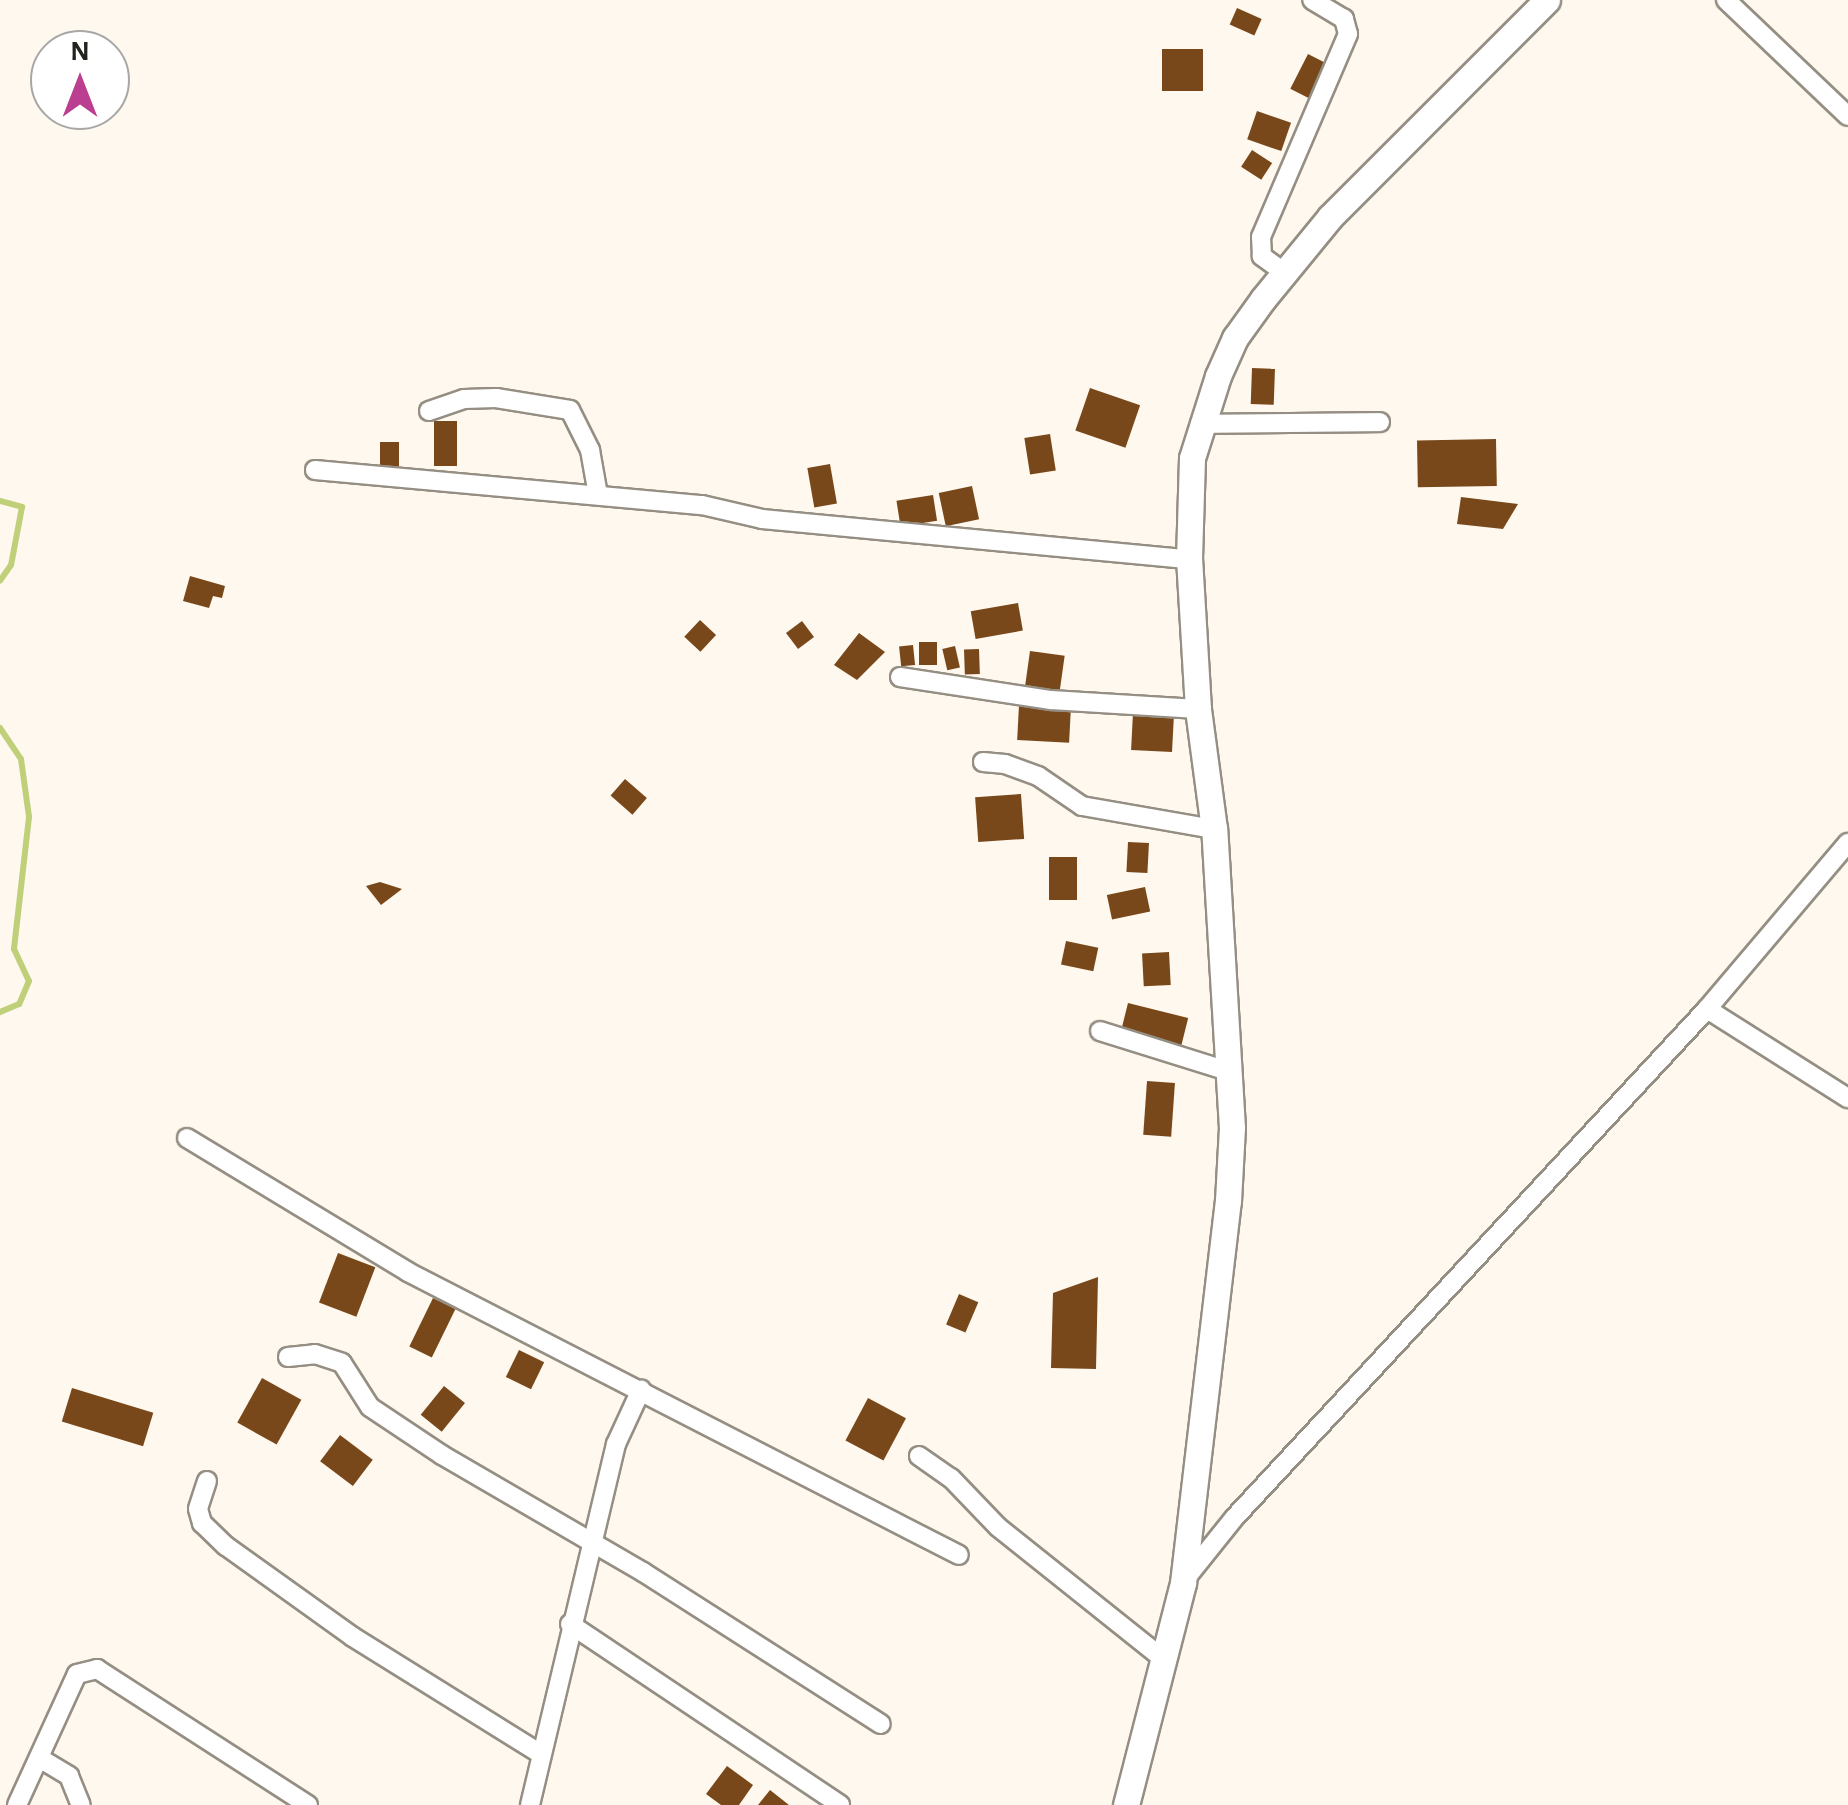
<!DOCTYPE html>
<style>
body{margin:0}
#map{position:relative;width:1848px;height:1805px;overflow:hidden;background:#fef8ee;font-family:"Alegreya Sans",sans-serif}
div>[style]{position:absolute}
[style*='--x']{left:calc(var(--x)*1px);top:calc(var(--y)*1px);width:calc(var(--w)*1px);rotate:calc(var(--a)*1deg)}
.stream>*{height:6px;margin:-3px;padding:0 3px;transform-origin:3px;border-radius:3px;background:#c0cf79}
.building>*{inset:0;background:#79481a;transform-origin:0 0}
.roads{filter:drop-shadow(2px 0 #958e83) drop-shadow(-2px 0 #958e83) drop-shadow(0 2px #958e83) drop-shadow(0 -2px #958e83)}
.street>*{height:18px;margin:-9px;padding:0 9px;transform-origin:9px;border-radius:9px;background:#fff}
.secondary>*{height:25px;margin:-12.5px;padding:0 12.5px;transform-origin:12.5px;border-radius:12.5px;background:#fff}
span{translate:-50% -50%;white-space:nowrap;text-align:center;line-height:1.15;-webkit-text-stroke:10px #fff;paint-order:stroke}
.north{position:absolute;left:30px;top:30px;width:100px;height:100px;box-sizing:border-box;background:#fff;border:2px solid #a7a7a5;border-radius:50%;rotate:0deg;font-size:28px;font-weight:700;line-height:40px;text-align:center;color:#24221d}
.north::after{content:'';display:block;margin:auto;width:35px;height:45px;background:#bb3f90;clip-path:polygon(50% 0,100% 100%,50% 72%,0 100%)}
</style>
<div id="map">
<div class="stream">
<i style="--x:0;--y:501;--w:23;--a:15"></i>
<i style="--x:22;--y:507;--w:59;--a:100.7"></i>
<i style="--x:11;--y:565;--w:19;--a:125"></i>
<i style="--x:0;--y:728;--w:37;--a:56"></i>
<i style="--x:21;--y:759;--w:59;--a:82.1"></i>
<i style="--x:29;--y:817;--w:133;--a:96.5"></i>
<i style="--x:14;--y:949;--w:35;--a:65"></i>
<i style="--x:29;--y:981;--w:25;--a:113"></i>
<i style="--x:19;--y:1004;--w:21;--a:157"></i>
</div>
<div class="building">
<i style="left:1237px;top:8px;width:27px;height:18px;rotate:24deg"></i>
<i style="left:1162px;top:49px;width:41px;height:42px"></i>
<i style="left:1308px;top:54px;width:27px;height:39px;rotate:27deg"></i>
<i style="left:1257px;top:111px;width:36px;height:30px;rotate:19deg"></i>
<i style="left:1252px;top:150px;width:24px;height:20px;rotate:33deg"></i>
<i style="left:1252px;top:368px;width:23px;height:36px;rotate:2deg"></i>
<i style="left:1090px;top:388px;width:53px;height:45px;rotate:19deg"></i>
<i style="left:434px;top:421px;width:23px;height:45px"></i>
<i style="left:1050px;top:434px;width:37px;height:26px;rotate:81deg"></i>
<i style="left:1496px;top:439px;width:47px;height:79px;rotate:89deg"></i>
<i style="left:380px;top:442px;width:19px;height:25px"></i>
<i style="left:830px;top:464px;width:40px;height:23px;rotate:80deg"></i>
<i style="left:972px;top:486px;width:34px;height:34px;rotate:78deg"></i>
<i style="left:933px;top:495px;width:26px;height:37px;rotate:81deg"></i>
<i style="clip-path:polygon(1461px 497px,1518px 504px,1503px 529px,1457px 524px)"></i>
<i style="clip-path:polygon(190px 576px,225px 586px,222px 598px,213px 596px,209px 608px,183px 601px)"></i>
<i style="left:1018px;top:603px;width:28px;height:48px;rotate:80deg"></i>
<i style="left:700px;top:620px;width:22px;height:23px;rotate:43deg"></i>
<i style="left:802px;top:621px;width:20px;height:20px;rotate:53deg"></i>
<i style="clip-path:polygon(859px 633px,885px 652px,857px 680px,834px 665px)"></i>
<i style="left:919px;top:642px;width:18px;height:23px"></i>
<i style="left:913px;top:645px;width:20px;height:14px;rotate:84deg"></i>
<i style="left:955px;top:646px;width:22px;height:13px;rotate:77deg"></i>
<i style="left:979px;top:649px;width:25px;height:15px;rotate:88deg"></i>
<i style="left:1030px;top:651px;width:35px;height:36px;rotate:8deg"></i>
<i style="left:1019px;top:705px;width:52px;height:35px;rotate:3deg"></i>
<i style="left:1133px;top:713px;width:41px;height:37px;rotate:3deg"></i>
<i style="left:625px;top:779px;width:29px;height:22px;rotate:41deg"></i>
<i style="left:1021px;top:794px;width:45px;height:46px;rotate:86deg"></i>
<i style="left:1128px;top:842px;width:21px;height:30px;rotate:3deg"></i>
<i style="left:1049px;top:857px;width:28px;height:43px"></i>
<i style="clip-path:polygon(380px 882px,402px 889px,381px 905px,366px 886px)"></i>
<i style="left:1145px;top:887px;width:25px;height:39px;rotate:78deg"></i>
<i style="left:1066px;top:941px;width:33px;height:24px;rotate:12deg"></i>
<i style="left:1169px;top:952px;width:33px;height:27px;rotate:87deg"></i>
<i style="left:1128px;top:1003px;width:62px;height:29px;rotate:14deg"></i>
<i style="left:1147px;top:1081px;width:28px;height:54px;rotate:4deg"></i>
<i style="left:338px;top:1253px;width:40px;height:53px;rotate:21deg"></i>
<i style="clip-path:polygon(1098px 1277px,1096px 1369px,1051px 1368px,1053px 1293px)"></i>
<i style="left:959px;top:1294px;width:21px;height:33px;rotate:23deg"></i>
<i style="left:433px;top:1298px;width:25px;height:54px;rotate:26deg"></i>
<i style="left:519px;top:1350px;width:28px;height:30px;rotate:26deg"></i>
<i style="left:262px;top:1378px;width:45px;height:51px;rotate:29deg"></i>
<i style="left:444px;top:1386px;width:27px;height:37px;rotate:39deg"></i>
<i style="left:72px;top:1388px;width:85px;height:35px;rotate:17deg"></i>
<i style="left:868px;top:1398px;width:43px;height:48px;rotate:28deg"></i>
<i style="left:340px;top:1435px;width:41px;height:33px;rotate:37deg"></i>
<i style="clip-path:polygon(727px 1766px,753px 1785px,739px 1805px,721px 1805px,706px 1794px)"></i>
<i style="clip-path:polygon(770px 1790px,789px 1805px,758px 1805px)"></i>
</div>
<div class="roads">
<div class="street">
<i style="--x:1726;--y:0;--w:168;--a:43.6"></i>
<i style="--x:1285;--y:273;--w:29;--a:-144"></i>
<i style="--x:1262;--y:256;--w:19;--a:-93"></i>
<i style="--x:1261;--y:237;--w:221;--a:-66.8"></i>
<i style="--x:1348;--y:34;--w:16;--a:-105"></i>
<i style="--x:1344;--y:19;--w:37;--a:-149"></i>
<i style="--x:429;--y:411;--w:37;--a:-19"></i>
<i style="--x:464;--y:399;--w:32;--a:-2"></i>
<i style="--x:496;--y:398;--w:75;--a:9.2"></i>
<i style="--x:570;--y:410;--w:45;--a:63.4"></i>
<i style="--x:590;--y:450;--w:46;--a:79.9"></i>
<i style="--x:1200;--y:424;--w:180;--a:-0.6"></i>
<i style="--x:315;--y:470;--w:389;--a:5.2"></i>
<i style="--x:702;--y:505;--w:62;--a:13.1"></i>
<i style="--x:762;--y:519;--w:429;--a:5.4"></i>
<i style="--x:900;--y:677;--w:153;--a:8.7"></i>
<i style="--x:1051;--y:700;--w:147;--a:3.5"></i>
<i style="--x:983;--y:762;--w:22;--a:5"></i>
<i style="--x:1005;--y:764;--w:35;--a:20"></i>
<i style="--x:1038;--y:776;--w:53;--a:34.3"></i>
<i style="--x:1082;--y:806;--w:134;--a:9.9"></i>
<i style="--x:1707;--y:1009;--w:167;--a:32.3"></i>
<i style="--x:1100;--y:1031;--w:134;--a:17.4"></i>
<i style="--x:187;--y:1138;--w:258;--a:31.2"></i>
<i style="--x:408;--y:1272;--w:619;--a:27.19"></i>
<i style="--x:288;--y:1357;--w:27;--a:-6"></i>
<i style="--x:315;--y:1354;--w:28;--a:18"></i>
<i style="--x:342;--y:1363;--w:52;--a:57.5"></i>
<i style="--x:370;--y:1407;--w:87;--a:33.7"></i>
<i style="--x:442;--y:1455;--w:233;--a:30.2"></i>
<i style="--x:643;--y:1572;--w:282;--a:32.6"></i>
<i style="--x:919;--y:1456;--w:39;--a:35"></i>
<i style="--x:951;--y:1478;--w:68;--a:46.2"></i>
<i style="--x:998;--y:1527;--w:208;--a:38.6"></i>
<i style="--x:207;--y:1481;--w:29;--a:108"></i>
<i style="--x:198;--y:1509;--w:15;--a:74"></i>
<i style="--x:202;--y:1523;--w:33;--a:44"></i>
<i style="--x:226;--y:1546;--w:156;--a:35.6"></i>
<i style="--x:353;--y:1637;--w:221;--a:31.9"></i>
<i style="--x:1186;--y:1578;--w:78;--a:-51.2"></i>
<i style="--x:1235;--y:1517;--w:693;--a:-47.1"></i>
<i style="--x:1707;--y:1009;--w:218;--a:-49.7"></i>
<i style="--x:570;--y:1624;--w:325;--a:33.8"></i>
<i style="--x:41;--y:1759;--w:33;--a:31"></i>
<i style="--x:69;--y:1776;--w:31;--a:68"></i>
<i style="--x:17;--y:1805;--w:144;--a:-65.4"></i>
<i style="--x:77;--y:1674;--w:21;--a:-14"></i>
<i style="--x:97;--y:1669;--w:251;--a:32.8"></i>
<i style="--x:530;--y:1805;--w:371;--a:-76.6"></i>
<i style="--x:616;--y:1444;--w:60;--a:-65.2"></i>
</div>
<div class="secondary">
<i style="--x:1126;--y:1805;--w:229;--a:-75.6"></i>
<i style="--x:1183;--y:1583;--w:385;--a:-83.3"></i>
<i style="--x:1228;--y:1201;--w:73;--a:-86.9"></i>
<i style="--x:1232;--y:1128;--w:300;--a:-93.4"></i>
<i style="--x:1214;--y:829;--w:121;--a:-97.6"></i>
<i style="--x:1198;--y:709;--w:150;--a:-93.4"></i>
<i style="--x:1189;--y:559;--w:101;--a:-88.3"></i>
<i style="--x:1192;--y:458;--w:86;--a:-72.4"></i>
<i style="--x:1218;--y:376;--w:42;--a:-65.9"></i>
<i style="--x:1235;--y:338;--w:48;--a:-54.3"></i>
<i style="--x:1263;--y:299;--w:106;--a:-50.7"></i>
<i style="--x:1330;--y:217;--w:307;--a:-45"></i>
</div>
</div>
<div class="north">N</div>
</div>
